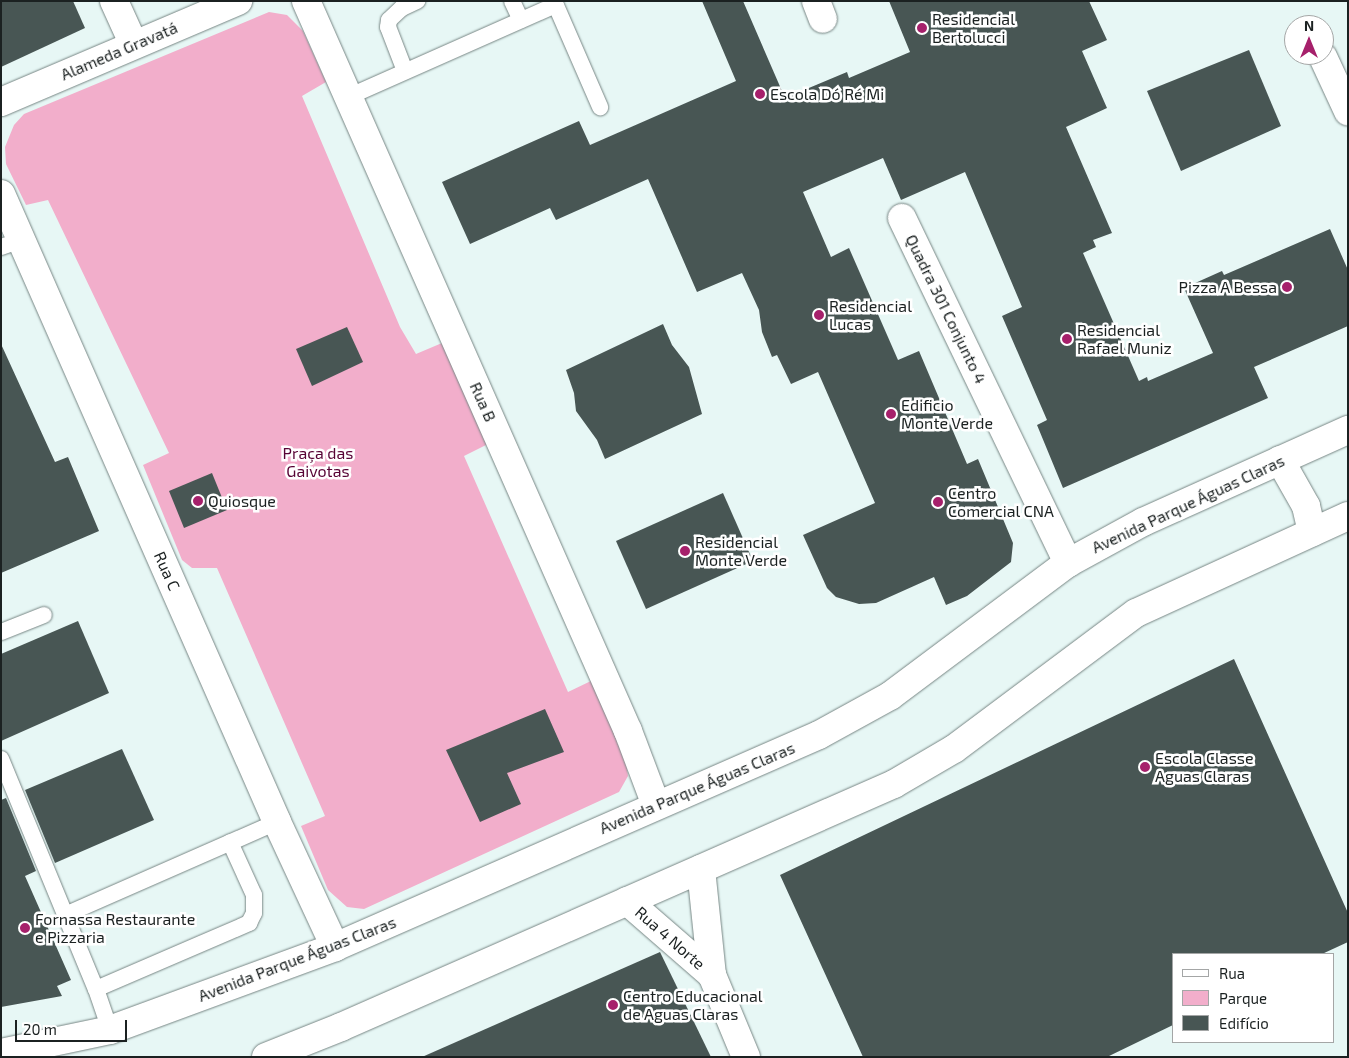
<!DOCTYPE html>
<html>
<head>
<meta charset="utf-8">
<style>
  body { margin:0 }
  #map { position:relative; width:1349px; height:1058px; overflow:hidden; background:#e7f7f5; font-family:"Exo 2",sans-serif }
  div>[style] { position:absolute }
  .green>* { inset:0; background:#f2aecb }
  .building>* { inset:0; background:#485654 }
  .roads { filter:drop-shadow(0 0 1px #778684) drop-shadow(0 0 1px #778684) }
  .service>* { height:16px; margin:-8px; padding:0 8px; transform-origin:8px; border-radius:8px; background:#fff }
  .minor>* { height:28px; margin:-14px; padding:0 14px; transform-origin:14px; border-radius:14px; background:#fff }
  .tertiary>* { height:28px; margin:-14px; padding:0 14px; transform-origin:14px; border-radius:14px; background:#fff }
  .dots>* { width:14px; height:14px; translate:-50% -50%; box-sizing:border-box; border:2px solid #fff; border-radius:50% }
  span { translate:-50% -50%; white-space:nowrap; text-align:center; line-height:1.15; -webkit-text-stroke:5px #fff; paint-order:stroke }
  .poi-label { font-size:16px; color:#1b2121 }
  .left { translate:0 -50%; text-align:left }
  .right { translate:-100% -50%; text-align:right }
  .street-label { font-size:16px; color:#1b2121 }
  .park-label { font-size:16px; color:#570335 }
  .frame { position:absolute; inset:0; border:2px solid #1b2121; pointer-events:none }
  .legend { position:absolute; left:1172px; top:953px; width:162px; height:90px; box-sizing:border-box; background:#fff; border:1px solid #a4a6a6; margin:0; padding:6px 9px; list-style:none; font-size:15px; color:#1b2121 }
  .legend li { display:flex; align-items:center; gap:10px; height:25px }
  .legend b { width:25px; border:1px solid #a4a6a6 }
  .north { position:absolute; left:1284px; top:15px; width:50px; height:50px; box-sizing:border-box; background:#fff; border:1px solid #a4a6a6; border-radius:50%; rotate:0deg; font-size:14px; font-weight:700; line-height:20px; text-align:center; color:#1b2121 }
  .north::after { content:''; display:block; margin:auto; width:18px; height:22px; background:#a6206b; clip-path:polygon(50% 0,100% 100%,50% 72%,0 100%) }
  .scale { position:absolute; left:15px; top:1020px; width:112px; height:22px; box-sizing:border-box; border:2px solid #1b2121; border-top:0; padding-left:6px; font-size:15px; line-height:18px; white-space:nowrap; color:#1b2121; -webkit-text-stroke:4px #fff; paint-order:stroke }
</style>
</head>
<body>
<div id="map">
  <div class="green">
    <div style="clip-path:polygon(269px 12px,287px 15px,303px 31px,326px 82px,302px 96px,400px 327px,416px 354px,442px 343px,488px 444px,464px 456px,568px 692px,593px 680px,625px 753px,628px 776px,619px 792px,364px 909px,347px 907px,328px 890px,301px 826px,325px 816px,217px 568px,192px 568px,182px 560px,143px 465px,169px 453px,48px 200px,26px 205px,6px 164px,5px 147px,14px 125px,24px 114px)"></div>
  </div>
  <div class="building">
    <div style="clip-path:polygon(1px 1px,73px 1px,85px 28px,1px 67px)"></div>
    <div style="clip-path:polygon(702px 1px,743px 1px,785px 98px,847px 72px,849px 78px,910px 52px,889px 1px,1089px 1px,1107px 40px,1082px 51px,1107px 108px,1066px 127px,1112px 233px,1093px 240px,1096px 247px,1083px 253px,1139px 381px,1147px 377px,1148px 381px,1213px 353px,1184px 288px,1222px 271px,1224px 275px,1330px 229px,1348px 270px,1348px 326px,1254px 367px,1268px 398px,1063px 488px,1037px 425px,1047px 420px,1002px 316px,1022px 307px,965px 172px,901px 200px,883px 158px,803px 192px,831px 257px,849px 248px,898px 360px,919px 351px,967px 464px,978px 459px,1013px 543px,1011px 562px,967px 596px,946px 605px,934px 577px,876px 603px,859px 604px,836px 597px,827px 588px,803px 535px,875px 503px,818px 372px,791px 384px,777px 355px,772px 357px,762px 332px,759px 310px,742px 273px,697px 292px,648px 179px,556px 220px,550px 208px,470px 244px,442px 182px,579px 121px,590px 145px,736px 81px)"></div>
    <div style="clip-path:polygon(1249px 50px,1281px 126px,1181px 171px,1147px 91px)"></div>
    <div style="clip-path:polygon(663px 324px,672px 345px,689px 367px,702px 414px,605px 459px,597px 440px,576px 411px,574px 393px,566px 370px)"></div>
    <div style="clip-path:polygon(347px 327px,363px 362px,312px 386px,296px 349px)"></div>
    <div style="clip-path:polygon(1px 344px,55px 462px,68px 457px,99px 531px,1px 573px)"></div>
    <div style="clip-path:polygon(212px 473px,227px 510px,184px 528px,169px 491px)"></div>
    <div style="clip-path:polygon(723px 493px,753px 561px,646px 609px,616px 541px)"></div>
    <div style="clip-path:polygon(78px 621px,109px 693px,1px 741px,1px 654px)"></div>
    <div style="clip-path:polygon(1234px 659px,1348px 913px,1348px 942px,1322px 954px,1173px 954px,1173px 1025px,1107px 1057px,863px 1057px,780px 875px)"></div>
    <div style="clip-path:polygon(545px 709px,564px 752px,507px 773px,521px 804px,480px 822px,446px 750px)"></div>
    <div style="clip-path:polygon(122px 749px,154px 820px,55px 863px,25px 790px)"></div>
    <div style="clip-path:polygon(6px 798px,36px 871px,25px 876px,71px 980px,57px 986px,62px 996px,1px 1007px,1px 800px)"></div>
    <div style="clip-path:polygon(660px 952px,711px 1057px,422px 1057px)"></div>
  </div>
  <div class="roads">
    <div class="service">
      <div style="left:512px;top:1px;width:21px;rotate:65deg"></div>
      <div style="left:554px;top:1px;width:116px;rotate:66.5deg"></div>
      <div style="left:405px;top:71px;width:47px;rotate:-111.1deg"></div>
      <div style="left:388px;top:27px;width:7px;rotate:-82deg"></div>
      <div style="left:389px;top:20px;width:18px;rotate:-43deg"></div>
      <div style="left:402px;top:8px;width:17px;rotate:-25deg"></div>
      <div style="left:348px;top:97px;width:227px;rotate:-23.9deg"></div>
      <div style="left:1px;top:247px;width:21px;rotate:-19deg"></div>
      <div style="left:1px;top:632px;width:46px;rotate:-21.6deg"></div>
      <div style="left:1px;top:759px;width:249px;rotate:67.6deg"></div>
      <div style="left:96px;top:989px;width:43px;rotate:71.1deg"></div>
      <div style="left:65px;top:915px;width:232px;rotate:-23.7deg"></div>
      <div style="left:96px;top:989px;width:167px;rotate:-23.3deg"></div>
      <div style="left:249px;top:923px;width:11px;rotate:-63deg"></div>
      <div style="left:254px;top:913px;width:18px;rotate:-90deg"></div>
      <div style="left:254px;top:895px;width:58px;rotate:-114.4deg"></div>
    </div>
    <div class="minor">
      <div style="left:114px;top:1px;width:48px;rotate:65.6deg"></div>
      <div style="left:306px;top:1px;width:798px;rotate:66.2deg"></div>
      <div style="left:628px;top:731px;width:79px;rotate:69.3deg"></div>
      <div style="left:816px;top:1px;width:19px;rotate:69deg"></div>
      <div style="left:1323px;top:57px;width:60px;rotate:65.2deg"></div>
      <div style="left:1px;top:194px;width:686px;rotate:66.27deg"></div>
      <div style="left:277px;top:822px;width:138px;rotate:65.1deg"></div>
      <div style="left:902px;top:218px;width:383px;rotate:64.3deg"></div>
    </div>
    <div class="tertiary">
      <div style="left:1px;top:102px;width:258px;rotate:-23.1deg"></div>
      <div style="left:1280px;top:460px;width:53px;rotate:60.5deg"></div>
      <div style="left:1306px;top:506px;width:27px;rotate:77deg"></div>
      <div style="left:701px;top:869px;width:107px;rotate:84.1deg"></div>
      <div style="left:712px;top:975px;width:89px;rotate:67.5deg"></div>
      <div style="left:627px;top:901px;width:113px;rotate:41deg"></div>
      <div style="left:1px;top:1053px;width:111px;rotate:-11.9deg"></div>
      <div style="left:110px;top:1030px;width:240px;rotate:-20.2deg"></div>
      <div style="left:335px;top:947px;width:528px;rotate:-23.65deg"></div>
      <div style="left:819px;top:735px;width:81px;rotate:-28.8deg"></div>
      <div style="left:890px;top:696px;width:222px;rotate:-36.8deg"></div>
      <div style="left:1068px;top:563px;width:85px;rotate:-28.7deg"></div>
      <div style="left:1143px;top:522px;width:225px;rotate:-24.2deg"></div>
      <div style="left:266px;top:1057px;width:81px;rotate:-21.8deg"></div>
      <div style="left:341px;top:1027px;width:604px;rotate:-23.72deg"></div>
      <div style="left:894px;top:784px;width:69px;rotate:-30.3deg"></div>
      <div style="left:954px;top:749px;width:227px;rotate:-36.8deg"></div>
      <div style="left:1136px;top:613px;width:233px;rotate:-24.6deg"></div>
    </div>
  </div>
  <div class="dots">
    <div style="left:922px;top:28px;background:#a6206b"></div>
    <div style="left:760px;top:94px;background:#a6206b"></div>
    <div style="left:1287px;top:287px;background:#a6206b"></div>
    <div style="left:819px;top:315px;background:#a6206b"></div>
    <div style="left:1067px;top:339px;background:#a6206b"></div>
    <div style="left:891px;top:414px;background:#a6206b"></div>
    <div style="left:198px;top:501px;background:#a6206b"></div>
    <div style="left:938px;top:502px;background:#a6206b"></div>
    <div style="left:685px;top:551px;background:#a6206b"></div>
    <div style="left:1145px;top:767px;background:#a6206b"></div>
    <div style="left:25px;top:928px;background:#a6206b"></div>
    <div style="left:613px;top:1005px;background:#a6206b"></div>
  </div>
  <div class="poi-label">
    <span class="left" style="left:932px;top:28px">Residencial<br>Bertolucci</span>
    <span class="left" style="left:770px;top:94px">Escola Dó Ré Mi</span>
    <span class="right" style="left:1277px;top:287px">Pizza A Bessa</span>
    <span class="left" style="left:829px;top:315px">Residencial<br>Lucas</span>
    <span class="left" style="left:1077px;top:339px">Residencial<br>Rafael Muniz</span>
    <span class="left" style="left:901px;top:414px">Edificio<br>Monte Verde</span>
    <span class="left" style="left:948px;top:502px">Centro<br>Comercial CNA</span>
    <span class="left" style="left:208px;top:501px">Quiosque</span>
    <span class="left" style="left:695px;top:551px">Residencial<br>Monte Verde</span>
    <span class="left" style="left:1155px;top:767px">Escola Classe<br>Aguas Claras</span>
    <span class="left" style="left:35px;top:928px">Fornassa Restaurante<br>e Pizzaria</span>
    <span class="left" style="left:623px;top:1005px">Centro Educacional<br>de Aguas Claras</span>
  </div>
  <div class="street-label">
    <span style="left:119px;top:51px;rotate:-23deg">Alameda Gravatá</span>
    <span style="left:946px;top:309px;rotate:64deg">Quadra 301 Conjunto 4</span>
    <span style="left:483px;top:402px;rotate:66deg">Rua B</span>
    <span style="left:1188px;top:504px;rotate:-25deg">Avenida Parque Águas Claras</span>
    <span style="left:167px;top:571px;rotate:66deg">Rua C</span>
    <span style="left:697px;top:788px;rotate:-23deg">Avenida Parque Águas Claras</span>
    <span style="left:670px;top:938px;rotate:41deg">Rua 4 Norte</span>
    <span style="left:297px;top:959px;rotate:-21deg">Avenida Parque Águas Claras</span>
  </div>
  <div class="park-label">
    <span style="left:318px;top:462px">Praça das<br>Gaivotas</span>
  </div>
  <div class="frame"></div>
  <ul class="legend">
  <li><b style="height:6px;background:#fff"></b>Rua</li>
  <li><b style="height:14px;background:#f2aecb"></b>Parque</li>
  <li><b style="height:14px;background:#485654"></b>Edifício</li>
  </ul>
  <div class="north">N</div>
  <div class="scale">20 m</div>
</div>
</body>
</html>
